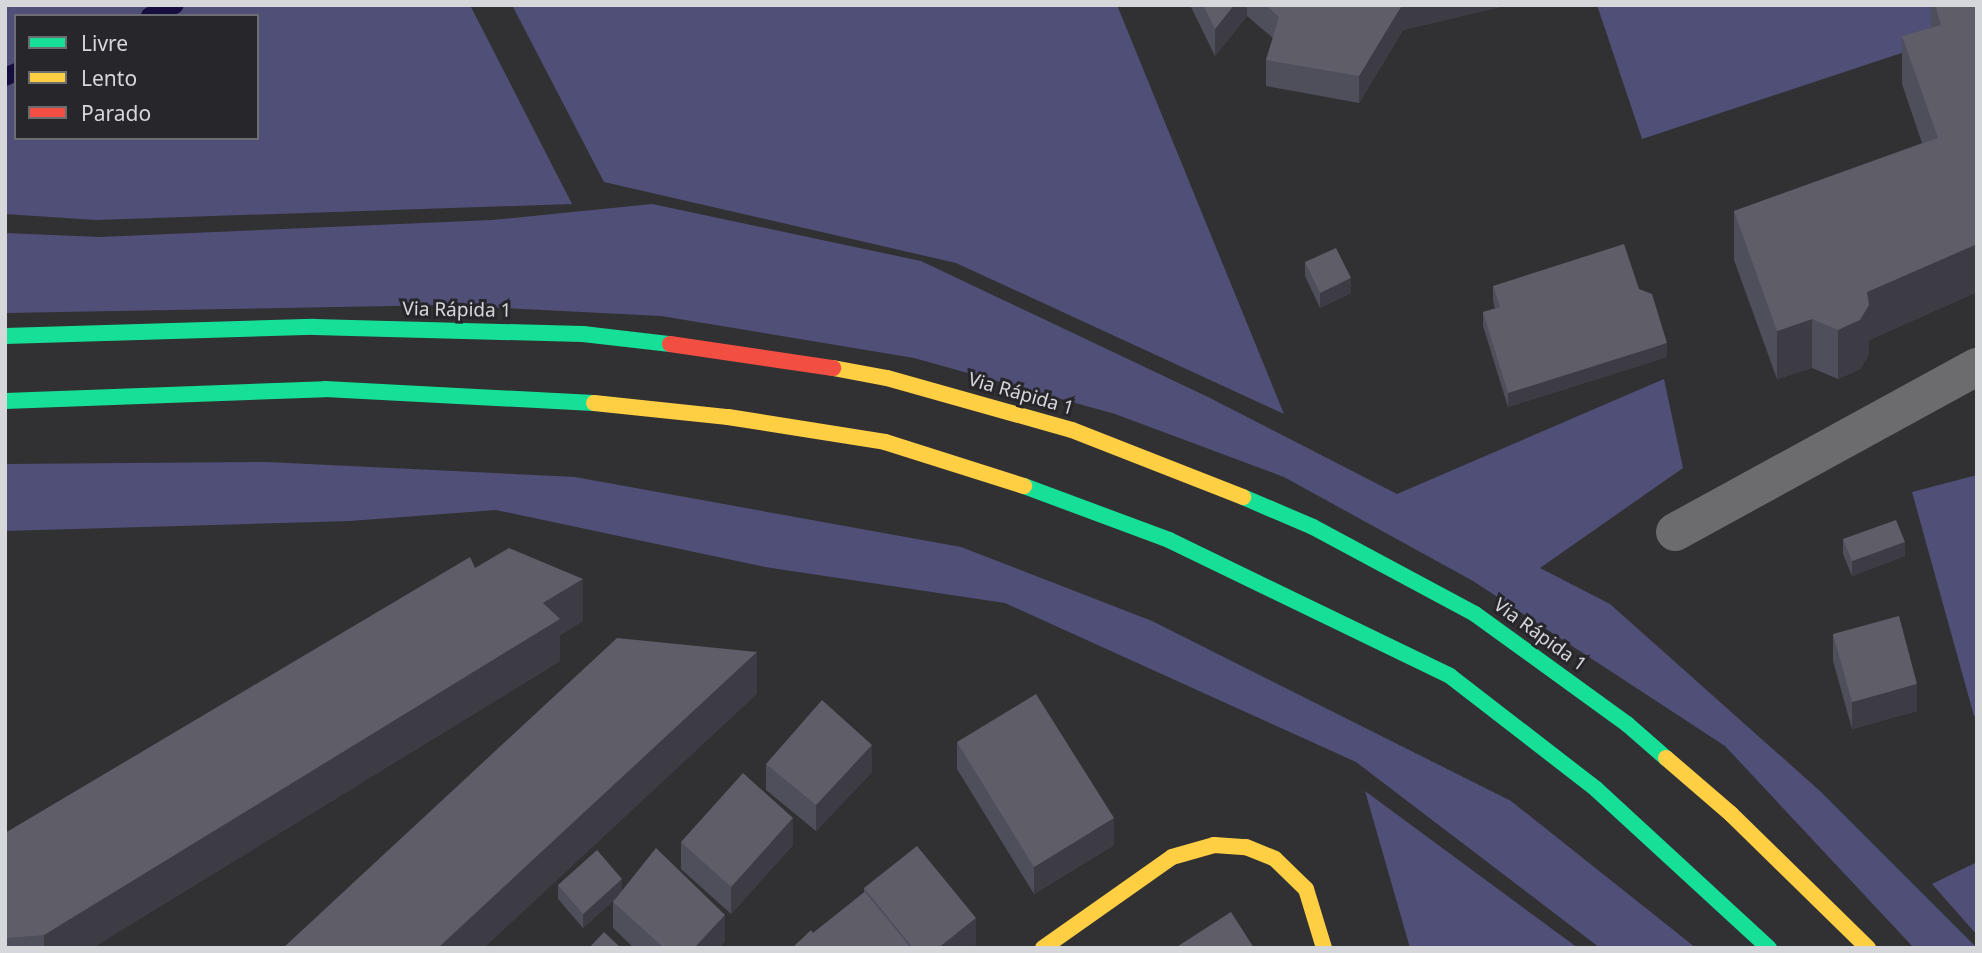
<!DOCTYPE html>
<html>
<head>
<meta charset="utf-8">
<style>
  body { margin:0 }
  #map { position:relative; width:1982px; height:953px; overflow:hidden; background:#313134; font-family:"Noto Sans",sans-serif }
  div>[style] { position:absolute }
  .green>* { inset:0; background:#4f4f77 }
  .stream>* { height:18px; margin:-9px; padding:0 9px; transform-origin:9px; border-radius:9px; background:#180d3f }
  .street>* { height:38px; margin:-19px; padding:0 19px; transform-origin:19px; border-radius:19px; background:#6c6c6e }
  .fast>* { height:16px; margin:-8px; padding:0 8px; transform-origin:8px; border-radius:8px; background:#16e098 }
  .slow>* { height:16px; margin:-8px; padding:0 8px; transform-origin:8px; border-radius:8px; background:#ffcf43 }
  .jam>* { height:16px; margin:-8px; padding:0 8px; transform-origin:8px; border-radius:8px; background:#f24e42 }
  .wall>* { inset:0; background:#4f4e5b }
  .shaded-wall>* { inset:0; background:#3d3c45 }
  .building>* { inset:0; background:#5e5d68 }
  span { translate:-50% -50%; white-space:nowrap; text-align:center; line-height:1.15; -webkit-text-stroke:6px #26262b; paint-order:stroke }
  .street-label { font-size:19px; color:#d6d7da }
  .frame { position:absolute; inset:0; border:7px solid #d6d7da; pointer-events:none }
  .legend { position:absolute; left:14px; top:14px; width:245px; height:126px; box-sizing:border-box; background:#26262b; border:2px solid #6c6d71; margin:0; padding:9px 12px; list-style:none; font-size:21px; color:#d6d7da }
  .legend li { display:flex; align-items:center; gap:14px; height:35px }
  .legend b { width:35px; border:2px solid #6c6d71 }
</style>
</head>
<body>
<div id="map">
  <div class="green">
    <div style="clip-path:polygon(evenodd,5px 5px,470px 5px,572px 204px,96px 220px,5px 214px,5px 5px,16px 16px,257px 16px,257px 138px,16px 138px,16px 16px)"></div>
    <div style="clip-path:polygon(512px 5px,1117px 5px,1284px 414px,956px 263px,604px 182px)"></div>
    <div style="clip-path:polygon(1597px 5px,1977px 5px,1977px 28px,1642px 139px)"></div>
    <div style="clip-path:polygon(652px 204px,921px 261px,1208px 397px,1397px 494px,1664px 379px,1683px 468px,1540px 568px,1610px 604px,1820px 791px,1977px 948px,1914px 948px,1725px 746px,1473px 581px,1284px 477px,1115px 414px,914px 358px,661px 316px,446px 305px,5px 313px,5px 233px,100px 237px,492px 220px)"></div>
    <div style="clip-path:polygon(267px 462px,575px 477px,961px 547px,1152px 621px,1511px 801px,1696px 948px,1600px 948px,1356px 762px,1005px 603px,765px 567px,496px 510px,350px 521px,5px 531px,5px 464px)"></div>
    <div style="clip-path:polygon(1977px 475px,1977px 715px,1974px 716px,1912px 492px)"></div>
    <div style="clip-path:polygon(1365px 791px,1578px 948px,1410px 948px)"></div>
    <div style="clip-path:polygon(1977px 862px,1977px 935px,1932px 884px)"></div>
  </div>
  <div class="stream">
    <div style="left:150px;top:16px;width:27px;rotate:-24deg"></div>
    <div style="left:5px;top:77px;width:12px;rotate:-24deg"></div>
  </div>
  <div class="street">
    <div style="left:1675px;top:532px;width:344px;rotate:-28.7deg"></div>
  </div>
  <div class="fast">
    <div style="left:5px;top:336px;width:309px;rotate:-1.7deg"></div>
    <div style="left:314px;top:327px;width:269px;rotate:1.5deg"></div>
    <div style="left:583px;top:334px;width:88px;rotate:6.6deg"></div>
    <div style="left:5px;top:401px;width:320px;rotate:-2.1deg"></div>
    <div style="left:325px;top:389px;width:269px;rotate:3deg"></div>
    <div style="left:1024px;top:486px;width:155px;rotate:20.4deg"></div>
    <div style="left:1169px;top:540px;width:312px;rotate:25.8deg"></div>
    <div style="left:1450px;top:676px;width:185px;rotate:37.7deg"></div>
    <div style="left:1596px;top:789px;width:235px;rotate:42.6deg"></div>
    <div style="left:1243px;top:497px;width:76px;rotate:23.2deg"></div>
    <div style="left:1313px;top:527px;width:184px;rotate:28.2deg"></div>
    <div style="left:1475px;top:614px;width:188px;rotate:35.9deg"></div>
    <div style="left:1627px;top:724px;width:52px;rotate:41.1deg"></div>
  </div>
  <div class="slow">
    <div style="left:833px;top:368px;width:55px;rotate:10.5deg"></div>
    <div style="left:887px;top:378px;width:192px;rotate:15.7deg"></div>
    <div style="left:1072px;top:430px;width:184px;rotate:21.4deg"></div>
    <div style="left:594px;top:403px;width:135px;rotate:6deg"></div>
    <div style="left:728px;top:417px;width:159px;rotate:9deg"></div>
    <div style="left:885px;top:442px;width:146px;rotate:17.6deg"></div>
    <div style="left:1666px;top:758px;width:86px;rotate:40.7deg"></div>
    <div style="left:1731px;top:814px;width:192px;rotate:44.4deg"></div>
    <div style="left:1043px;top:948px;width:158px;rotate:-35.2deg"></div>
    <div style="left:1172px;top:857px;width:44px;rotate:-15.9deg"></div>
    <div style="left:1214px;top:845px;width:32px;rotate:4deg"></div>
    <div style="left:1246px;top:847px;width:31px;rotate:22deg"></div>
    <div style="left:1275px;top:859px;width:43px;rotate:44.1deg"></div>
    <div style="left:1306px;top:889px;width:62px;rotate:73deg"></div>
  </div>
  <div class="jam">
    <div style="left:670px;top:344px;width:165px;rotate:8.4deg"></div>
  </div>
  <div class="wall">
    <div style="clip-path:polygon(1190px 5px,1508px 5px,1403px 30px,1359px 103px,1266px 86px,1266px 60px,1273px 38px,1247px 16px,1215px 56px)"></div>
    <div style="clip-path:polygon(1931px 5px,1977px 5px,1977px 292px,1869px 340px,1869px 354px,1860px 369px,1838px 379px,1812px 368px,1777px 379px,1734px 260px,1734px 211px,1922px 143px,1902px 84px,1902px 36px,1931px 28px)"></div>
    <div style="clip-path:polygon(1305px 262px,1351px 293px,1320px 308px,1305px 276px)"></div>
    <div style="clip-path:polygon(1493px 286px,1639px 289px,1667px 357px,1508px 407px,1483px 326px,1483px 312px,1495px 309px,1493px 300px)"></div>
    <div style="clip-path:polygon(1843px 539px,1905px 556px,1852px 576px,1843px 554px)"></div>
    <div style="clip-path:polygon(583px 621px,560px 635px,560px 661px,92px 948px,5px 948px,5px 833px)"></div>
    <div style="clip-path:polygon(1833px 634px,1917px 711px,1852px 729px,1833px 661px)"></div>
    <div style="clip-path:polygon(957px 742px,1114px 845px,1034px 894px,957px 769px)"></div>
    <div style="clip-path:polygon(766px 764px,872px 772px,816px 831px,766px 790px)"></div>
    <div style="clip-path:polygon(681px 842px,793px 845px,731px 914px,681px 869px)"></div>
    <div style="clip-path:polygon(558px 885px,622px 890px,725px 941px,719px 948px,634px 948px,613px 928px,613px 901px,583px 928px,558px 899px)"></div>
    <div style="clip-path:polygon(864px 888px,976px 945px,972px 948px,792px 948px,813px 933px,864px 892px)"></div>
  </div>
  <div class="shaded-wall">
    <div style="clip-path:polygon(1234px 5px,1247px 5px,1247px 16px,1215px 56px,1215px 29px)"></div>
    <div style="clip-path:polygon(1402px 5px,1508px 5px,1403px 30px,1359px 103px,1359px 76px)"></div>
    <div style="clip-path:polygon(1977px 244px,1977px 292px,1869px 340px,1869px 354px,1860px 369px,1838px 379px,1838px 330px,1867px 292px)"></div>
    <div style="clip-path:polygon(1351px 278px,1351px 293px,1320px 308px,1320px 293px)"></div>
    <div style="clip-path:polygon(1812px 319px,1812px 368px,1777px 379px,1777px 331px)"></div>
    <div style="clip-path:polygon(1667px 343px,1667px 357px,1508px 407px,1508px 393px)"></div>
    <div style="clip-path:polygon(1905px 542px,1905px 556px,1852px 576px,1852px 561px)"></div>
    <div style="clip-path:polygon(583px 579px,583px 621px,560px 635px,560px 661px,92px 948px,44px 948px,44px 935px,543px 603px)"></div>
    <div style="clip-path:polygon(757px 652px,757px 694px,484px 948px,438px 948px)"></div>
    <div style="clip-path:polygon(1917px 684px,1917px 711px,1852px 729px,1852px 702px)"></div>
    <div style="clip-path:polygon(872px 745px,872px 772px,816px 831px,816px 805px)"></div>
    <div style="clip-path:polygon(793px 818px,793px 845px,731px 914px,731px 887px)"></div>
    <div style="clip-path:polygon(1114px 818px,1114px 845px,1034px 894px,1034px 867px)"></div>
    <div style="clip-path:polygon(622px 879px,622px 893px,583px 928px,583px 914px)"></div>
    <div style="clip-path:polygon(725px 915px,725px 941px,719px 948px,694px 948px)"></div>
    <div style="clip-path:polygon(976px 918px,976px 945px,972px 948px,938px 948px)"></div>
  </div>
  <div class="building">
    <div style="clip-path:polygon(1203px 5px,1234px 5px,1215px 29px)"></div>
    <div style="clip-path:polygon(1266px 5px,1402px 5px,1359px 76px,1266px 60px,1279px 17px)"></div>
    <div style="clip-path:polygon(1935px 5px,1977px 5px,1977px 244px,1867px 292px,1869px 305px,1860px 320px,1838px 330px,1812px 319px,1777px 331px,1734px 211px,1938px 138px,1902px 36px,1941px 25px)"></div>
    <div style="clip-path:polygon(1624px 244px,1639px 289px,1652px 294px,1667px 343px,1508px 393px,1483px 312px,1500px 307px,1493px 286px)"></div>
    <div style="clip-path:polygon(1336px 248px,1351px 278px,1320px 293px,1305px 262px)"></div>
    <div style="clip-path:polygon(1896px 520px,1905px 542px,1852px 561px,1843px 539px)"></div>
    <div style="clip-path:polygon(509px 548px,583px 579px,543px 603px,560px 619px,44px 935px,5px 938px,5px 833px,470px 557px,475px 568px)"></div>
    <div style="clip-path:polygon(1899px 616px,1917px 684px,1852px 702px,1833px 634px)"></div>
    <div style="clip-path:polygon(617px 638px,757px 652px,438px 948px,283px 948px)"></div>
    <div style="clip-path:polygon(1036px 694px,1114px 818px,1034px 867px,957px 742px)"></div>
    <div style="clip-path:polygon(822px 700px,872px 745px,816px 805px,766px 764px)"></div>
    <div style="clip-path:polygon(743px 773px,793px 818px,731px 887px,681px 842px)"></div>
    <div style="clip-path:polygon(917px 846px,976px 918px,938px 948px,913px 948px,864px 888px)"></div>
    <div style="clip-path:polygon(656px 848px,725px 915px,694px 948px,664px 948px,613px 902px)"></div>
    <div style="clip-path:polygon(597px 850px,622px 879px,583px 914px,558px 885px)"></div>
    <div style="clip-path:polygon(865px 892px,911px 948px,792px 948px,811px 930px,813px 933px)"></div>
    <div style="clip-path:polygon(1231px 912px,1254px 948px,1175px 948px)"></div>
    <div style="clip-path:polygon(604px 932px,621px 948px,589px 948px)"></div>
  </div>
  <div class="street-label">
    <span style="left:457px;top:310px;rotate:1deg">Via Rápida 1</span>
    <span style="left:1021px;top:394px;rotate:16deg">Via Rápida 1</span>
    <span style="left:1540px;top:635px;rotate:36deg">Via Rápida 1</span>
  </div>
  <div class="frame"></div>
  <ul class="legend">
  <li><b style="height:9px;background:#16e098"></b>Livre</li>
  <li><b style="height:9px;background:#ffcf43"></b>Lento</li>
  <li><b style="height:9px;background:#f24e42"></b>Parado</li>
  </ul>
</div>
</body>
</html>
